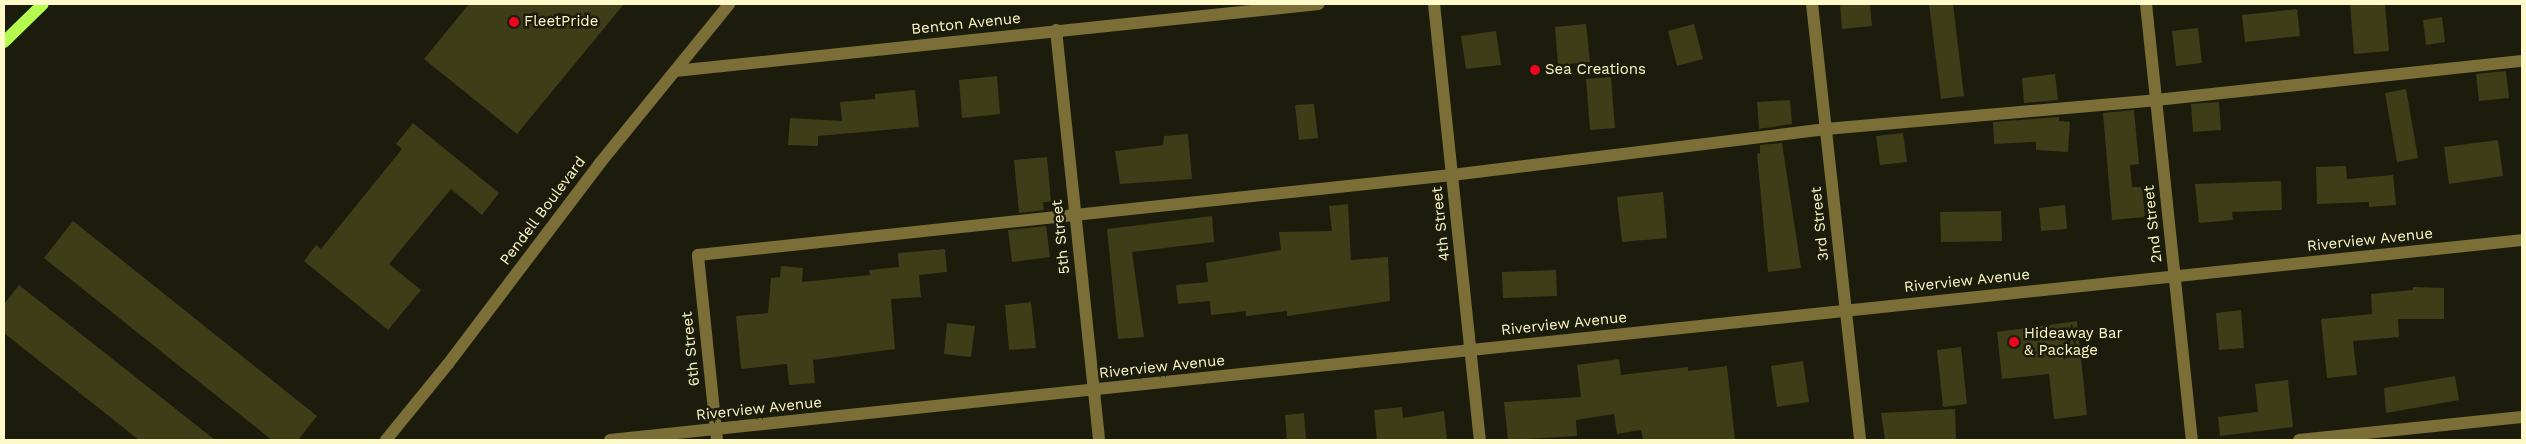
<!DOCTYPE html>
<html>
<head>
<meta charset="utf-8">
<style>
  body { margin:0 }
  #map { position:relative; width:2526px; height:444px; overflow:hidden; background:#1c1c0c; font-family:"Work Sans",sans-serif }
  div>[style] { position:absolute }
  .building>* { inset:0; background:#3d3d18 }
  .minor>* { height:12px; margin:-6px; padding:0 6px; transform-origin:6px; border-radius:6px; background:#7b6f37 }
  .major>* { height:12px; margin:-6px; padding:0 6px; transform-origin:6px; border-radius:6px; background:#b5fc51 }
  .dots>* { width:14px; height:14px; translate:-50% -50%; box-sizing:border-box; border:2px solid #1c1c0c; border-radius:50% }
  span { translate:-50% -50%; white-space:nowrap; text-align:center; line-height:1.15; -webkit-text-stroke:5px #1c1c0c; paint-order:stroke }
  .poi-label { font-size:15px; color:#fef9c8 }
  .left { translate:0 -50%; text-align:left }
  .street-label { font-size:15px; color:#fef9c8 }
  .frame { position:absolute; inset:0; border:5px solid #fef9c8; pointer-events:none }
</style>
</head>
<body>
<div id="map">
  <div class="building">
    <div style="clip-path:polygon(469px 4px,624px 4px,517px 134px,424px 59px)"></div>
    <div style="clip-path:polygon(1840px 4px,1870px 4px,1872px 26px,1842px 29px)"></div>
    <div style="clip-path:polygon(1929px 4px,1953px 4px,1964px 96px,1941px 99px)"></div>
    <div style="clip-path:polygon(2350px 4px,2385px 4px,2389px 51px,2354px 54px)"></div>
    <div style="clip-path:polygon(2297px 9px,2300px 36px,2245px 42px,2242px 15px)"></div>
    <div style="clip-path:polygon(2442px 17px,2445px 42px,2426px 45px,2423px 20px)"></div>
    <div style="clip-path:polygon(1586px 24px,1590px 62px,1558px 65px,1555px 27px)"></div>
    <div style="clip-path:polygon(1694px 24px,1703px 59px,1677px 66px,1668px 31px)"></div>
    <div style="clip-path:polygon(2198px 28px,2202px 63px,2176px 66px,2172px 31px)"></div>
    <div style="clip-path:polygon(1496px 31px,1501px 65px,1466px 69px,1461px 36px)"></div>
    <div style="clip-path:polygon(2506px 71px,2509px 98px,2479px 101px,2476px 74px)"></div>
    <div style="clip-path:polygon(2055px 74px,2058px 100px,2024px 103px,2022px 78px)"></div>
    <div style="clip-path:polygon(997px 76px,1000px 114px,962px 118px,959px 80px)"></div>
    <div style="clip-path:polygon(1611px 77px,1615px 128px,1590px 130px,1586px 79px)"></div>
    <div style="clip-path:polygon(2406px 89px,2418px 158px,2397px 162px,2385px 93px)"></div>
    <div style="clip-path:polygon(915px 90px,919px 127px,818px 136px,818px 146px,788px 145px,790px 118px,842px 121px,840px 102px,875px 99px,875px 94px)"></div>
    <div style="clip-path:polygon(1790px 100px,1792px 124px,1759px 129px,1757px 102px)"></div>
    <div style="clip-path:polygon(2219px 102px,2221px 130px,2193px 132px,2191px 104px)"></div>
    <div style="clip-path:polygon(1314px 104px,1318px 138px,1299px 140px,1295px 105px)"></div>
    <div style="clip-path:polygon(2134px 110px,2139px 164px,2130px 165px,2132px 187px,2142px 187px,2145px 217px,2112px 220px,2103px 113px)"></div>
    <div style="clip-path:polygon(2059px 117px,2059px 121px,2070px 122px,2068px 152px,2036px 150px,2036px 142px,1994px 144px,1993px 122px)"></div>
    <div style="clip-path:polygon(413px 123px,499px 193px,482px 215px,451px 189px,389px 264px,421px 290px,388px 330px,304px 261px,316px 245px,321px 249px,402px 149px,396px 144px)"></div>
    <div style="clip-path:polygon(1903px 133px,1907px 162px,1880px 165px,1876px 136px)"></div>
    <div style="clip-path:polygon(1188px 134px,1192px 179px,1120px 184px,1115px 151px,1163px 145px,1164px 136px)"></div>
    <div style="clip-path:polygon(2498px 140px,2503px 176px,2449px 184px,2444px 147px)"></div>
    <div style="clip-path:polygon(1782px 143px,1801px 268px,1768px 272px,1757px 154px,1760px 153px,1760px 145px)"></div>
    <div style="clip-path:polygon(1047px 157px,1051px 202px,1043px 202px,1044px 210px,1019px 213px,1014px 160px)"></div>
    <div style="clip-path:polygon(2346px 166px,2347px 179px,2393px 175px,2396px 205px,2369px 207px,2369px 202px,2317px 204px,2316px 167px)"></div>
    <div style="clip-path:polygon(2281px 181px,2282px 210px,2232px 212px,2233px 220px,2199px 223px,2195px 184px)"></div>
    <div style="clip-path:polygon(1663px 192px,1667px 238px,1622px 242px,1617px 197px)"></div>
    <div style="clip-path:polygon(1348px 204px,1351px 260px,1388px 257px,1390px 301px,1287px 316px,1287px 311px,1246px 316px,1246px 311px,1211px 315px,1210px 301px,1178px 304px,1176px 285px,1208px 282px,1206px 263px,1281px 250px,1279px 232px,1332px 231px,1329px 206px)"></div>
    <div style="clip-path:polygon(2065px 205px,2067px 229px,2041px 231px,2039px 208px)"></div>
    <div style="clip-path:polygon(2001px 211px,2002px 241px,1941px 242px,1940px 212px)"></div>
    <div style="clip-path:polygon(1212px 216px,1214px 242px,1132px 252px,1144px 337px,1118px 339px,1107px 229px)"></div>
    <div style="clip-path:polygon(73px 221px,317px 416px,298px 440px,272px 440px,44px 258px)"></div>
    <div style="clip-path:polygon(1046px 226px,1050px 257px,1012px 262px,1008px 230px)"></div>
    <div style="clip-path:polygon(945px 249px,947px 272px,919px 275px,921px 297px,891px 299px,895px 349px,813px 360px,815px 383px,789px 385px,787px 364px,741px 369px,736px 316px,768px 313px,771px 278px,780px 277px,781px 266px,803px 268px,802px 282px,870px 275px,869px 270px,899px 267px,898px 253px)"></div>
    <div style="clip-path:polygon(1556px 270px,1557px 296px,1503px 298px,1502px 272px)"></div>
    <div style="clip-path:polygon(19px 285px,215px 440px,139px 440px,4px 333px,4px 304px)"></div>
    <div style="clip-path:polygon(2413px 287px,2444px 288px,2444px 319px,2398px 319px,2399px 337px,2353px 341px,2357px 375px,2327px 378px,2321px 319px,2372px 314px,2371px 294px,2413px 290px)"></div>
    <div style="clip-path:polygon(1031px 302px,1036px 348px,1009px 350px,1005px 305px)"></div>
    <div style="clip-path:polygon(2241px 310px,2244px 348px,2219px 350px,2216px 313px)"></div>
    <div style="clip-path:polygon(2077px 321px,2087px 415px,2054px 419px,2049px 374px,2002px 379px,1997px 332px)"></div>
    <div style="clip-path:polygon(947px 323px,975px 326px,971px 357px,944px 354px)"></div>
    <div style="clip-path:polygon(1961px 347px,1967px 404px,1943px 407px,1937px 350px)"></div>
    <div style="clip-path:polygon(1619px 359px,1621px 375px,1688px 367px,1688px 371px,1727px 366px,1735px 440px,1643px 440px,1641px 430px,1617px 434px,1614px 414px,1576px 420px,1577px 436px,1508px 440px,1504px 402px,1581px 397px,1577px 365px)"></div>
    <div style="clip-path:polygon(1803px 361px,1809px 402px,1777px 407px,1771px 366px)"></div>
    <div style="clip-path:polygon(2455px 376px,2459px 400px,2386px 413px,2384px 388px)"></div>
    <div style="clip-path:polygon(2288px 380px,2293px 427px,2220px 436px,2218px 417px,2258px 412px,2255px 384px)"></div>
    <div style="clip-path:polygon(1402px 407px,1403px 418px,1444px 411px,1447px 440px,1377px 440px,1374px 410px)"></div>
    <div style="clip-path:polygon(1955px 409px,1956px 440px,1885px 440px,1881px 413px)"></div>
    <div style="clip-path:polygon(1304px 413px,1306px 440px,1287px 440px,1285px 415px)"></div>
  </div>
  <div class="minor">
    <div style="left:1434px;top:4px;width:438px;rotate:84deg"></div>
    <div style="left:1812px;top:4px;width:439px;rotate:83.7deg"></div>
    <div style="left:2146px;top:4px;width:438px;rotate:84deg"></div>
    <div style="left:1056px;top:30px;width:412px;rotate:84deg"></div>
    <div style="left:675px;top:71px;width:647px;rotate:-5.94deg"></div>
    <div style="left:386px;top:440px;width:98px;rotate:-50.8deg"></div>
    <div style="left:448px;top:364px;width:252px;rotate:-52.9deg"></div>
    <div style="left:600px;top:163px;width:205px;rotate:-50.9deg"></div>
    <div style="left:610px;top:440px;width:1922px;rotate:-5.97deg"></div>
    <div style="left:717px;top:440px;width:186px;rotate:-95.9deg"></div>
    <div style="left:698px;top:255px;width:758px;rotate:-6.06deg"></div>
    <div style="left:1452px;top:175px;width:377px;rotate:-7deg"></div>
    <div style="left:1826px;top:129px;width:331px;rotate:-5deg"></div>
    <div style="left:2156px;top:100px;width:368px;rotate:-6.1deg"></div>
    <div style="left:2299px;top:440px;width:224px;rotate:-5.9deg"></div>
  </div>
  <div class="major">
    <div style="left:4px;top:42px;width:54px;rotate:-44.3deg"></div>
  </div>
  <div class="dots">
    <div style="left:514px;top:22px;background:#ee041e"></div>
    <div style="left:1535px;top:70px;background:#ee041e"></div>
    <div style="left:2014px;top:342px;background:#ee041e"></div>
  </div>
  <div class="poi-label">
    <span class="left" style="left:524px;top:22px">FleetPride</span>
    <span class="left" style="left:1545px;top:70px">Sea Creations</span>
    <span class="left" style="left:2024px;top:342px">Hideaway Bar<br>&amp; Package</span>
  </div>
  <div class="street-label">
    <span style="left:966px;top:24px;rotate:-6deg">Benton Avenue</span>
    <span style="left:543px;top:211px;rotate:-53deg">Pendell Boulevard</span>
    <span style="left:1441px;top:224px;rotate:-96deg">4th Street</span>
    <span style="left:1820px;top:224px;rotate:-96deg">3rd Street</span>
    <span style="left:2153px;top:224px;rotate:-96deg">2nd Street</span>
    <span style="left:1061px;top:237px;rotate:-96deg">5th Street</span>
    <span style="left:2370px;top:240px;rotate:-6deg">Riverview Avenue</span>
    <span style="left:1967px;top:281px;rotate:-6deg">Riverview Avenue</span>
    <span style="left:1564px;top:324px;rotate:-6deg">Riverview Avenue</span>
    <span style="left:691px;top:349px;rotate:-96deg">6th Street</span>
    <span style="left:1162px;top:367px;rotate:-6deg">Riverview Avenue</span>
    <span style="left:759px;top:409px;rotate:-6deg">Riverview Avenue</span>
  </div>
  <div class="frame"></div>
</div>
</body>
</html>
